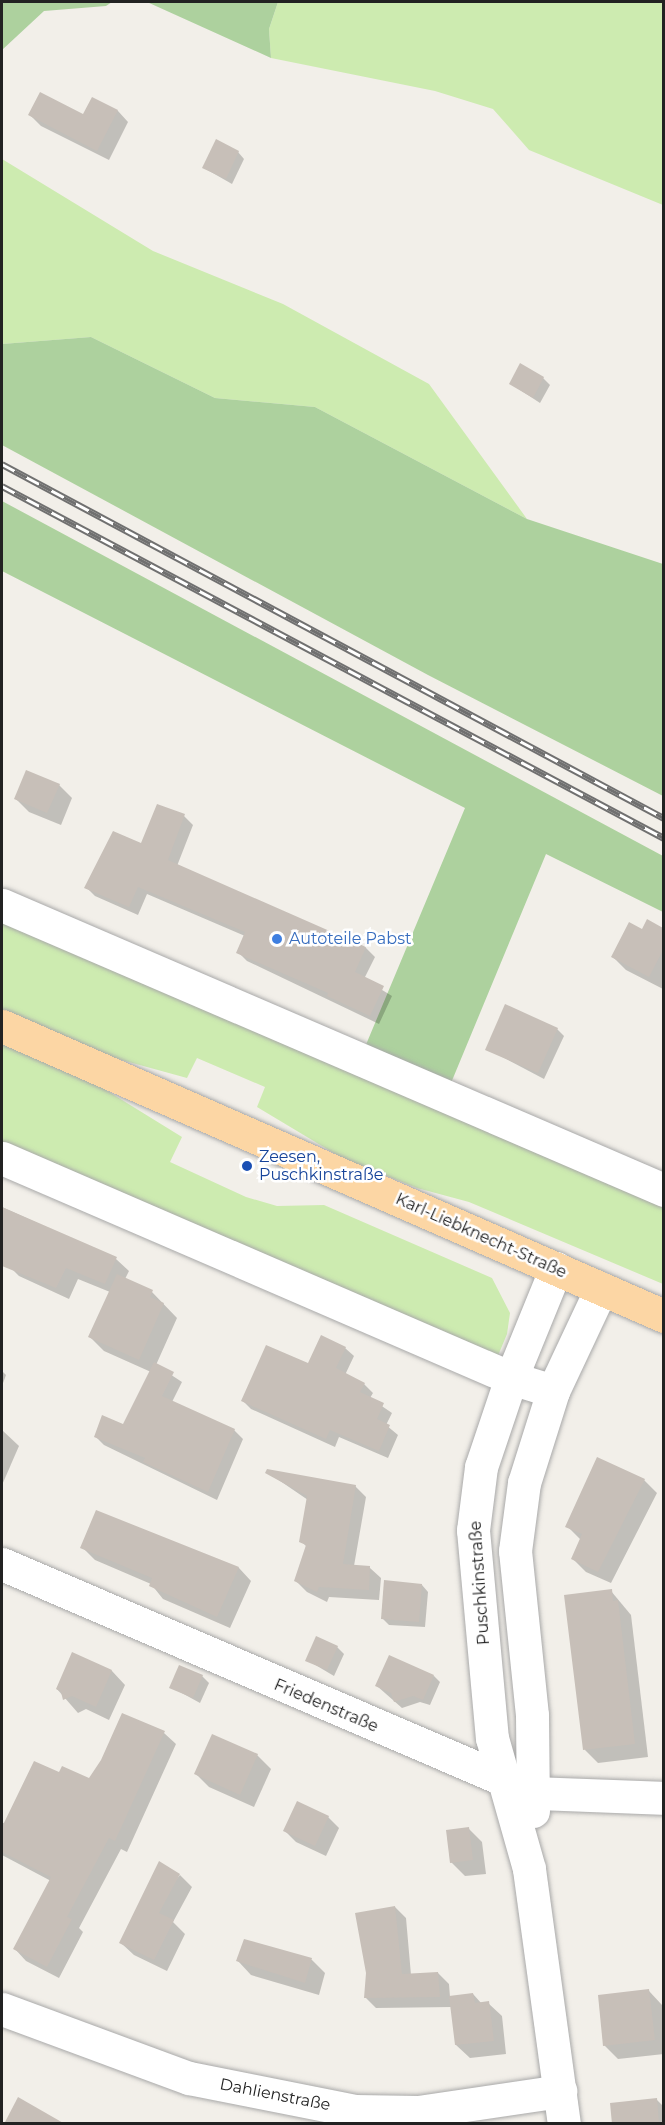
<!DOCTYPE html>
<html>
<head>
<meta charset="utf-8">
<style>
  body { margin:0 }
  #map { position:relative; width:665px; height:2125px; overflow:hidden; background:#f2efe9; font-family:Montserrat,sans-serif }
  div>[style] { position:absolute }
  .grass>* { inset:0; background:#cdebb0 }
  .forest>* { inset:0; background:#add19e }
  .shadow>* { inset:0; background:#0003 }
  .building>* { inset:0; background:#c7bfb8 }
  .roads { filter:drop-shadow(0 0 2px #a9a9a9) drop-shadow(0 0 2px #a9a9a9) }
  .minor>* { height:33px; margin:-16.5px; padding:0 16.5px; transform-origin:16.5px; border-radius:16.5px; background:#fff }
  .major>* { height:33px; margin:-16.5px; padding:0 16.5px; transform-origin:16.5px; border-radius:16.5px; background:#fcd6a4 }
  .rail>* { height:7px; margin-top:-3.5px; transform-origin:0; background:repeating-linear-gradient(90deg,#fff 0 14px,#707070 0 28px); box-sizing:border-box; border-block:2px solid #707070 }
  .dots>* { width:16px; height:16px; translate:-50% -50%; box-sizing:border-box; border:3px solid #fff; border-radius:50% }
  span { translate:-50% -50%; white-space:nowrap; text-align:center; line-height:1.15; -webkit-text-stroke:5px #fff; paint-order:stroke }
  .shop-label { font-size:16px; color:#366cbe }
  .left { translate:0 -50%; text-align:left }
  .transit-label { font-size:16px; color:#164399 }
  .street-label { font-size:16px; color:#222 }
  .frame { position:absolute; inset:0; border:3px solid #222; pointer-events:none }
</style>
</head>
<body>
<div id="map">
  <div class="grass">
    <div style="clip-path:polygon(278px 2px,663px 2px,663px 205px,529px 150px,493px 109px,435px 91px,271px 58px,269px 29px)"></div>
    <div style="clip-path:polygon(2px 159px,153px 251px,283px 304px,429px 384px,527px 519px,315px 407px,215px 398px,91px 337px,2px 344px)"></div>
    <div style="clip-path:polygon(2px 915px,663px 1203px,663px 1284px,469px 1202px,417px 1188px,342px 1158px,257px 1107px,265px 1087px,197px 1058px,187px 1078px,107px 1056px,2px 1010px)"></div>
    <div style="clip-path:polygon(2px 1044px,101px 1087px,182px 1137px,170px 1162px,246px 1197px,277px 1206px,324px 1205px,492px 1278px,510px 1313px,507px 1334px,497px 1358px,2px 1143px)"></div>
  </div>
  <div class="forest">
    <div style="clip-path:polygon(2px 2px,112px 2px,106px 6px,44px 11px,2px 50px)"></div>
    <div style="clip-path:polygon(147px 2px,278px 2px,269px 29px,271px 58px)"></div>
    <div style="clip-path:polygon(91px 337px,215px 398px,315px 407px,527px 519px,663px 564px,663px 796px,428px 675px,2px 445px,2px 344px)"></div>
    <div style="clip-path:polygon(2px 501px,663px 856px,663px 912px,546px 854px,451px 1083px,365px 1047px,465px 808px,2px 571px)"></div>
  </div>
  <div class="shadow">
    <div style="clip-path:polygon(92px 99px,118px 111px,128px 122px,109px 160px,41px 126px,30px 115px,83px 116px)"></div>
    <div style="clip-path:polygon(238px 152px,244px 159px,232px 184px,204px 168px)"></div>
    <div style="clip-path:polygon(543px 378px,550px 385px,540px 403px,511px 384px)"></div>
    <div style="clip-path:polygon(59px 785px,72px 798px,61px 825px,29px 812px,16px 799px)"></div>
    <div style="clip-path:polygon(184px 816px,193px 825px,177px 866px,366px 948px,375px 957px,364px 979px,392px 996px,379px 1024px,247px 961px,238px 952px,245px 936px,147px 894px,138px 915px,95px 896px,86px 887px)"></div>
    <div style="clip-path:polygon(648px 921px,664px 929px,663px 989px,626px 970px,613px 957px,642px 931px)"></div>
    <div style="clip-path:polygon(557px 1029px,564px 1036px,544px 1079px,487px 1049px)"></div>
    <div style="clip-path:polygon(2px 1207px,116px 1259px,129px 1271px,125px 1279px,152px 1292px,177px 1318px,156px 1365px,182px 1382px,172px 1402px,234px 1430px,243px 1439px,217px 1500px,104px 1445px,95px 1436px,124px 1426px,151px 1372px,104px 1351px,90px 1337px,110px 1292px,78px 1279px,69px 1299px,19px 1276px,7px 1264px,11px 1255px,2px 1251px)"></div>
    <div style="clip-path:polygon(345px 1348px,354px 1356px,345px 1375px,364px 1384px,373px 1393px,370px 1398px,392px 1413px,386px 1425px,398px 1435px,388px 1458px,339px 1437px,335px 1447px,251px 1409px,243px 1401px)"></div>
    <div style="clip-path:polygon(2px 1371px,6px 1375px,2px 1386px)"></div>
    <div style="clip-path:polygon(2px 1430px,19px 1446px,2px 1485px)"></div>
    <div style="clip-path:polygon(267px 1472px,355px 1486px,366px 1497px,354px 1566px,370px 1568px,381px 1578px,379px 1600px,329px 1597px,327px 1602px,307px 1592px,296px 1581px,307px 1547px,301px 1541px,308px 1500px)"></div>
    <div style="clip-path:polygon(644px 1480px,657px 1493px,611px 1583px,586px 1572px,573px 1559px,581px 1540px,567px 1526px)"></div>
    <div style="clip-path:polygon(97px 1512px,239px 1568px,251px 1581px,230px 1628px,163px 1599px,151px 1584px,95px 1560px,82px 1547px)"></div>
    <div style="clip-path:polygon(422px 1585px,428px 1592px,425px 1627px,389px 1625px,382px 1618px)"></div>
    <div style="clip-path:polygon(611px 1591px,631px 1615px,648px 1757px,598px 1763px,585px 1750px)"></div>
    <div style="clip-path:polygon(337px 1647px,344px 1654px,334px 1676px,307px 1660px)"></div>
    <div style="clip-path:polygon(73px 1654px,112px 1671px,125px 1685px,109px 1720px,86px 1709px,78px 1713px,57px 1689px)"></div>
    <div style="clip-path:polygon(202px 1676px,209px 1683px,200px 1703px,171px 1687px)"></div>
    <div style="clip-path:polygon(434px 1676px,440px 1682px,430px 1705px,420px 1702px,402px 1708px,377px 1686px)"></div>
    <div style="clip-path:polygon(123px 1715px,164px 1733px,176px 1744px,127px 1852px,121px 1849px,79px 1928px,83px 1932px,59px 1978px,26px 1961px,15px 1949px,51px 1881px,2px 1855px,2px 1822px,5px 1824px,60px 1774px,89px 1780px,102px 1761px)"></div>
    <div style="clip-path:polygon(257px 1755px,271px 1769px,254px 1807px,209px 1787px,196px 1774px)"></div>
    <div style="clip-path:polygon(328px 1817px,339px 1828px,326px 1856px,296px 1842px,285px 1831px)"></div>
    <div style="clip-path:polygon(469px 1829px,482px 1842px,486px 1874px,465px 1876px,451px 1862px)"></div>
    <div style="clip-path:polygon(180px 1875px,192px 1887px,173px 1922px,185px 1934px,167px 1971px,134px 1955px,121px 1943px)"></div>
    <div style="clip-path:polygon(395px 1907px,406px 1918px,411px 1975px,438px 1973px,449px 1984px,450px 1997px,473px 1994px,482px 2004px,488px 2003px,502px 2016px,506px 2054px,470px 2058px,456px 2045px,452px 2007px,376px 2008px,365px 1997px)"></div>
    <div style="clip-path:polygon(245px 1941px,312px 1960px,325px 1973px,319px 1995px,251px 1975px,238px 1961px)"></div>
    <div style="clip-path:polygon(649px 1991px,662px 2005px,664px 2054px,618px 2059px,604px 2045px)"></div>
    <div style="clip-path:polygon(656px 2099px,664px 2107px,664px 2124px,614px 2124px)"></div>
  </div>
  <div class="building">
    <div style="clip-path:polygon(40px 92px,83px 114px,92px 97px,118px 110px,97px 151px,28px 115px)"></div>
    <div style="clip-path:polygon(216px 139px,239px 151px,226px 179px,202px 168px)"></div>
    <div style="clip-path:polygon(520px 363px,544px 377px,533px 398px,509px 384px)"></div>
    <div style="clip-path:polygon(26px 770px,60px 784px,47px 813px,14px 799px)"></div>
    <div style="clip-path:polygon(157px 804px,185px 814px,168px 860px,366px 947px,355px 972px,384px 986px,370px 1016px,327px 996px,328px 993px,236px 953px,245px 932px,138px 887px,129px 907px,84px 888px,113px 831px,141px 843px)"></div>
    <div style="clip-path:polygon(647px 919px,663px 928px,663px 950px,649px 977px,611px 957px,629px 922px,642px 929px)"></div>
    <div style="clip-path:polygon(505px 1004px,558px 1028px,538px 1073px,485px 1050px)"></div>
    <div style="clip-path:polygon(2px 1207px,117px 1257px,105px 1284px,66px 1268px,56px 1288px,2px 1266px)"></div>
    <div style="clip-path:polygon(117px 1274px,153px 1290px,150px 1297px,164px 1303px,139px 1360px,88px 1337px)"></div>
    <div style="clip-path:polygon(321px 1335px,346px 1347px,336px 1368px,365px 1383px,360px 1392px,384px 1403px,377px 1419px,390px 1425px,379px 1451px,330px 1430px,326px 1439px,241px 1401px,266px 1345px,308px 1363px)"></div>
    <div style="clip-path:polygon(154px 1362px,174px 1372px,162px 1396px,235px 1429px,208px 1492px,143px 1462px,145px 1458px,94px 1437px,102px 1415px,123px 1424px)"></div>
    <div style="clip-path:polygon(597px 1457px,645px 1479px,598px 1572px,571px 1559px,582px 1534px,565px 1527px)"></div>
    <div style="clip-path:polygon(267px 1469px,356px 1485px,343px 1564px,370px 1566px,369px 1590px,319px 1587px,317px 1592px,294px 1581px,306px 1545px,299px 1542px,307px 1496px,265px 1473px)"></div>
    <div style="clip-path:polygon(96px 1510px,239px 1567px,217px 1617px,149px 1586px,152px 1578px,80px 1548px)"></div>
    <div style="clip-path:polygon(384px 1580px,422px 1584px,419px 1622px,381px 1619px)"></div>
    <div style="clip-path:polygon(612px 1589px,613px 1601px,618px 1600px,635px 1744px,583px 1750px,564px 1595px)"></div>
    <div style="clip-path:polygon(316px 1636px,338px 1646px,327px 1670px,305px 1661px)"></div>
    <div style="clip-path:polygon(72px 1652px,112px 1670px,96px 1707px,72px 1696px,63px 1700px,61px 1692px,56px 1689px)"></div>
    <div style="clip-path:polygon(389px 1655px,434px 1675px,423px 1700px,413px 1696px,394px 1702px,391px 1693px,375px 1686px)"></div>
    <div style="clip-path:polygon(179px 1665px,203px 1675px,193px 1698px,169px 1688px)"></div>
    <div style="clip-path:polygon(122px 1713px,165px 1731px,115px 1841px,109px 1838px,67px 1917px,72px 1919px,47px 1967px,13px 1949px,51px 1877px,2px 1852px,2px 1827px,34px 1761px,59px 1772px,62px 1766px,89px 1778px,101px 1760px)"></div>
    <div style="clip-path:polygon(212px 1734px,258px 1754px,240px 1795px,194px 1774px)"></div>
    <div style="clip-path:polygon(297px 1801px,329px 1816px,315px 1846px,283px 1831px)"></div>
    <div style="clip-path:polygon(469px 1827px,473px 1860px,450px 1863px,446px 1830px)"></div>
    <div style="clip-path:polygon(159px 1861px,180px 1874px,159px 1913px,174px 1920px,154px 1960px,119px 1943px)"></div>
    <div style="clip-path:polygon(395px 1906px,402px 1974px,438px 1972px,440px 1997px,364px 1998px,366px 1973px,355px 1913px)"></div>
    <div style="clip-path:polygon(244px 1939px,312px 1958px,305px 1983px,236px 1961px)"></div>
    <div style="clip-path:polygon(649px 1989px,655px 2040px,603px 2046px,598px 1995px)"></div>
    <div style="clip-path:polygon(473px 1993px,475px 2003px,489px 2001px,494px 2041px,455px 2045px,449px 1996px)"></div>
    <div style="clip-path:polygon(18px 2097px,65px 2124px,4px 2124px)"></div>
    <div style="clip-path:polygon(657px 2098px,659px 2124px,612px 2124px,610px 2103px)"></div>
  </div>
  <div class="roads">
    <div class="minor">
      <div style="left:2px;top:905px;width:721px;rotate:23.29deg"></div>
      <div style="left:2px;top:1158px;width:555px;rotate:23.37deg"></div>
      <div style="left:511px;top:1378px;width:44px;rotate:17.2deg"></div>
      <div style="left:556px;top:1268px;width:119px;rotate:112.2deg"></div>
      <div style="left:511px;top:1378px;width:94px;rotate:108.6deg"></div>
      <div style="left:481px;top:1467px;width:64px;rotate:97.2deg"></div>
      <div style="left:473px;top:1530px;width:209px;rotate:84.8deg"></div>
      <div style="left:492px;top:1738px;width:136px;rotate:74.2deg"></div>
      <div style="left:529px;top:1869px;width:257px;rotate:82.2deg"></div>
      <div style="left:2px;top:1564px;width:580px;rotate:23.25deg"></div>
      <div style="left:535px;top:1793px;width:129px;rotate:2.2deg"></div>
      <div style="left:533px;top:1811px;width:96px;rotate:-90.6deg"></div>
      <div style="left:532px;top:1715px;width:165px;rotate:-95.9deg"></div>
      <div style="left:515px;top:1551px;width:69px;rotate:-82.5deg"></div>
      <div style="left:524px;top:1483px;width:96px;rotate:-72.5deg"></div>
      <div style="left:553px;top:1391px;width:113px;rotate:-64.8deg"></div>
      <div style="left:2px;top:2009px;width:199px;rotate:20.3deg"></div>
      <div style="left:189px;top:2078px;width:169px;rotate:11.2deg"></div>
      <div style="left:355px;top:2111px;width:63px;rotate:0.9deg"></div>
      <div style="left:418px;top:2112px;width:144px;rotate:-8.4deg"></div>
    </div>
    <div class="major">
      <div style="left:2px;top:1026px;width:723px;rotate:23.66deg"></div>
    </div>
  </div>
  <div class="rail">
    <div style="left:2px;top:464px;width:751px;rotate:28.14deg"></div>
    <div style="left:2px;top:486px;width:750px;rotate:28deg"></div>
  </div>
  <div class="dots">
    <div style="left:277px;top:939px;background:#3f7fe0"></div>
    <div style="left:247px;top:1166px;background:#1a4fb4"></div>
  </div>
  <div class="shop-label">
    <span class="left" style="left:289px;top:939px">Autoteile Pabst</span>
  </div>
  <div class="transit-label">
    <span class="left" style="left:259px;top:1166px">Zeesen,<br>Puschkinstraße</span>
  </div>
  <div class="street-label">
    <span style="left:481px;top:1236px;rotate:24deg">Karl-Liebknecht-Straße</span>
    <span style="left:480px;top:1583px;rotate:-94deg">Puschkinstraße</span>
    <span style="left:326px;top:1706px;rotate:23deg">Friedenstraße</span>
    <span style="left:275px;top:2095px;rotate:11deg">Dahlienstraße</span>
  </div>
  <div class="frame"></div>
</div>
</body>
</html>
